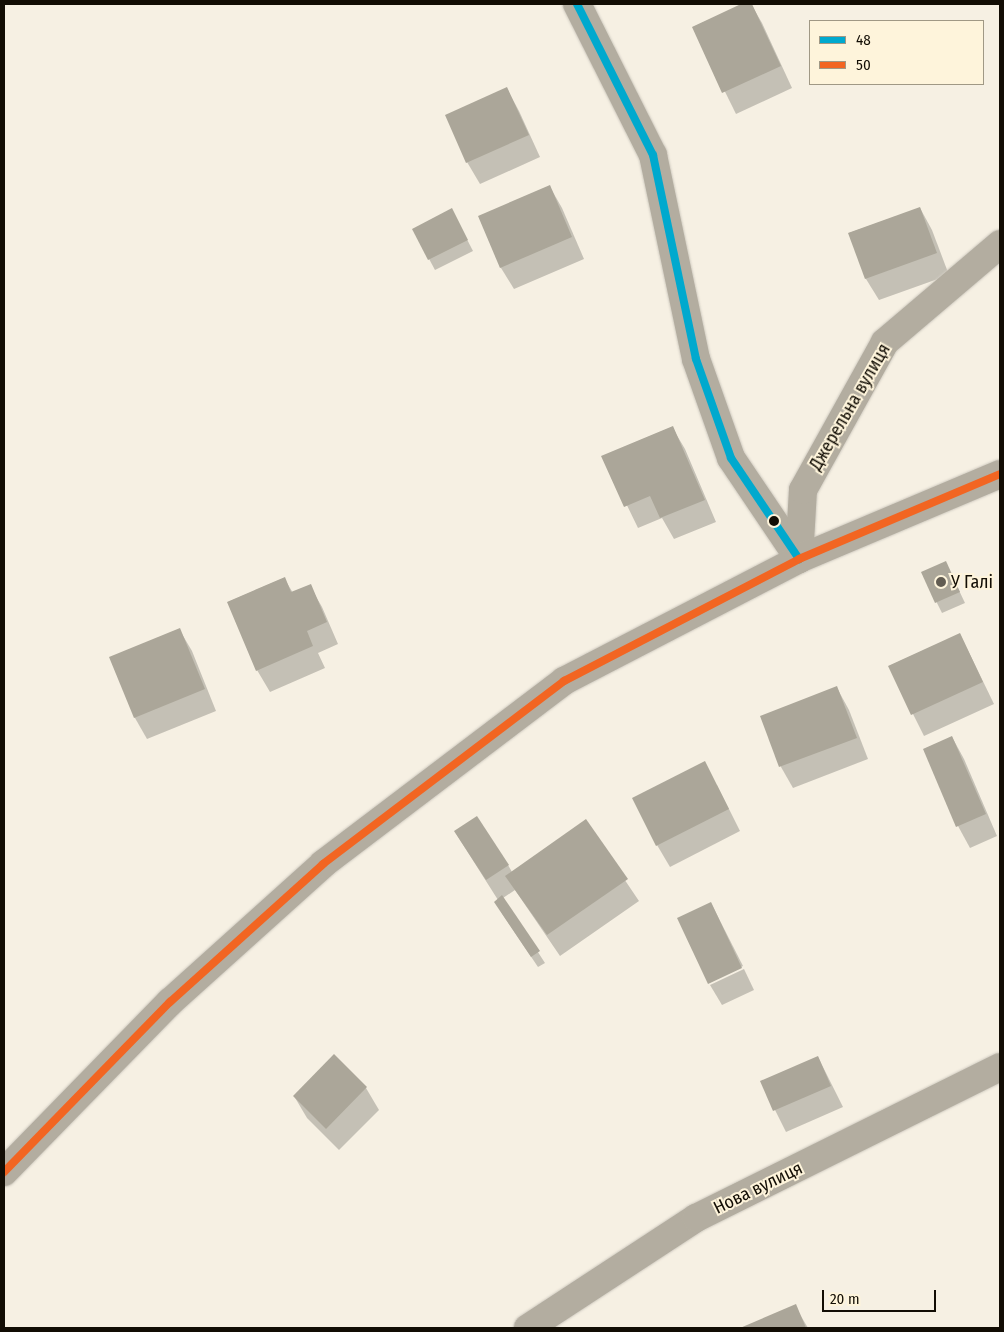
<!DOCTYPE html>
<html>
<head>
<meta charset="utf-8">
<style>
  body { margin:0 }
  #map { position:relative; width:1004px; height:1332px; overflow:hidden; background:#f6f0e3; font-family:"Fira Sans Condensed",sans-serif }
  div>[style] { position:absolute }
  .shadow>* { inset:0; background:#0003 }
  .building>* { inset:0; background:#aba699 }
  .roads { filter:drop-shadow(0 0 1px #d0cbc1) drop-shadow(0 0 1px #d0cbc1) }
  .minor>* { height:28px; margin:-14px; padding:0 14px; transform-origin:14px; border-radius:14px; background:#b3ada0 }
  .tertiary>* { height:28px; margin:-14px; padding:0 14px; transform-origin:14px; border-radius:14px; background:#b3ada0 }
  .bus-1>* { height:8px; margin:-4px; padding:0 4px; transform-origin:4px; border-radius:4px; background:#00a9ce }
  .bus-2>* { height:8px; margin:-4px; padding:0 4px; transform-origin:4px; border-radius:4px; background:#f26522 }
  .dots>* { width:14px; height:14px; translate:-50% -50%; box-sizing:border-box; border:2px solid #fef4db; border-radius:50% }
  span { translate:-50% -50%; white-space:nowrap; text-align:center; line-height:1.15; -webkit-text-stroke:4px #fef4db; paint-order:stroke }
  .street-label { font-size:18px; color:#120d04 }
  .poi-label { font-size:18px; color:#120d04 }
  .left { translate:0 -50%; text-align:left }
  .frame { position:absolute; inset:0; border:5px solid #120d04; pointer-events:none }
  .legend { position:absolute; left:809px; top:20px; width:175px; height:65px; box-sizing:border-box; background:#fef4db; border:1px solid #a09885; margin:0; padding:6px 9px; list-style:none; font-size:15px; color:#120d04 }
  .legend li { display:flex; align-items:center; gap:10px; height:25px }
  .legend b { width:25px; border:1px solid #a09885 }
  .scale { position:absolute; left:822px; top:1290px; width:114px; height:22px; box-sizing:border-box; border:2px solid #120d04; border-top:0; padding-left:6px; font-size:15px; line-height:18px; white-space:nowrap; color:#120d04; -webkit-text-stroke:4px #fef4db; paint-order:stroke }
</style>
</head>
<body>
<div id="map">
  <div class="shadow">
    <div style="clip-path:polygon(744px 4px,751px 4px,762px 23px,792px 88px,736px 114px,693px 27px)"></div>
    <div style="clip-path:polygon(507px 89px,519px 111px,540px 157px,480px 184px,467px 162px)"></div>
    <div style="clip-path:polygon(550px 187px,562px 208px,584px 259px,514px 289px,501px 268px,479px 217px)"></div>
    <div style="clip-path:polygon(920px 208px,932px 230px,949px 275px,879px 300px,866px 279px,849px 233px)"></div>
    <div style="clip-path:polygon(457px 220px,473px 251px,435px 270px,413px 229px)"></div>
    <div style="clip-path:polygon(672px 427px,685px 449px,716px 522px,674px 539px,662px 518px,638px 528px,603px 456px)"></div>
    <div style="clip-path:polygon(946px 563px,965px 603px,942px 613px,922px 573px)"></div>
    <div style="clip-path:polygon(284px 578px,293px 593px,310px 586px,322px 607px,338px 644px,318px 653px,325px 668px,270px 692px,257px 670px,228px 602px)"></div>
    <div style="clip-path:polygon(179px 629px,192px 651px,216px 711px,147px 739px,135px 718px,110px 658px)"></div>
    <div style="clip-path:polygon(960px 634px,994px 704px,924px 736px,889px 666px)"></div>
    <div style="clip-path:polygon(837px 688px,849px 710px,868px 759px,793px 788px,781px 767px,761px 717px)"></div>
    <div style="clip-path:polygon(952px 737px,964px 759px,997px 836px,970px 848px,958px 826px,924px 749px)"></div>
    <div style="clip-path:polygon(717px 785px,740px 831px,670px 867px,657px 845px)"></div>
    <div style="clip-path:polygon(585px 821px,639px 901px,560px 956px,515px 890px,503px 898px,545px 963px,538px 967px,501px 912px,498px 900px,455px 832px,508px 865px,512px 872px)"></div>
    <div style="clip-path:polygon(711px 903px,743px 966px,709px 983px)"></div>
    <div style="clip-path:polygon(744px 969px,754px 990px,722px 1005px,710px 985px)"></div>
    <div style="clip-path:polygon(334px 1056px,366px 1088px,379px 1110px,339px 1150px,307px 1118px,294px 1096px)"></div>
    <div style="clip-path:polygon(818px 1057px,843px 1107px,786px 1132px,761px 1082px)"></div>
    <div style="clip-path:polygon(795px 1306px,808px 1328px,744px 1328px)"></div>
  </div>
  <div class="building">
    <div style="clip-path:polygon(741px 4px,752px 4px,781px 66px,722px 93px,692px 27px)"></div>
    <div style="clip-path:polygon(507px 87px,529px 135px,466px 163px,445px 115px)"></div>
    <div style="clip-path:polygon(550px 185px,572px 237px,500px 268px,478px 216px)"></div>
    <div style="clip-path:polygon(920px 207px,937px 253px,865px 279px,848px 233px)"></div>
    <div style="clip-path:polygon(452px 208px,468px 240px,428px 260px,412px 229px)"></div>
    <div style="clip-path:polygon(673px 426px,705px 500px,660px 518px,650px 496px,624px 507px,601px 456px)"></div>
    <div style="clip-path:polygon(946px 561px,960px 592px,935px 603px,921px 572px)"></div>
    <div style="clip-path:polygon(285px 577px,291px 592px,311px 584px,327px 622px,307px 631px,313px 646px,256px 671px,227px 602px)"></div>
    <div style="clip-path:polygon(180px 628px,205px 689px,134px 718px,109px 657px)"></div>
    <div style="clip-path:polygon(960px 633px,983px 682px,911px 715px,888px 666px)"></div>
    <div style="clip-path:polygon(837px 686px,857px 738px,779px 767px,760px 716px)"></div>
    <div style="clip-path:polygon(952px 736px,986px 814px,956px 827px,923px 749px)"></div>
    <div style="clip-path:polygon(705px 761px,729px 809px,656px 846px,632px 798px)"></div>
    <div style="clip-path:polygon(477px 816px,509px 865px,486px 880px,454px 831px)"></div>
    <div style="clip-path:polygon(586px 819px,628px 879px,547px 935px,505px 876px)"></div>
    <div style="clip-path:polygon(502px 895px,540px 951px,531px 957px,494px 902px)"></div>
    <div style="clip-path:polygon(711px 902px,742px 968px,708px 984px,677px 918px)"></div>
    <div style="clip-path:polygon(334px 1054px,367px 1087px,326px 1129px,293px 1096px)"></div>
    <div style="clip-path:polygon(818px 1056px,831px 1086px,773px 1111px,760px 1081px)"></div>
    <div style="clip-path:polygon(796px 1304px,806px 1328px,740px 1328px)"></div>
  </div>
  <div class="roads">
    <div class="minor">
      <div style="left:577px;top:4px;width:169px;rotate:63.3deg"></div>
      <div style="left:653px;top:155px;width:208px;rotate:78.1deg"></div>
      <div style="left:696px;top:359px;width:105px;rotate:70.5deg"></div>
      <div style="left:731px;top:458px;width:122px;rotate:56deg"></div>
      <div style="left:799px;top:559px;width:69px;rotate:-86.7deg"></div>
      <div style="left:803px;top:490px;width:169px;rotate:-61deg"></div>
      <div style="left:885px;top:342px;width:151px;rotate:-40.4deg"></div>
      <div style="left:528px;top:1328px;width:201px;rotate:-33.2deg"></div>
      <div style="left:696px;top:1218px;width:339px;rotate:-26.4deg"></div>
    </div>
    <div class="tertiary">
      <div style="left:4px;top:1172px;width:238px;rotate:-45.7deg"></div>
      <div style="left:170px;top:1002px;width:206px;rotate:-42deg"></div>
      <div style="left:323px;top:864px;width:303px;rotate:-37.2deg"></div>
      <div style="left:564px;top:681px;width:265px;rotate:-27.4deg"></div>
      <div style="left:799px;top:559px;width:218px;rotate:-22.9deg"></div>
    </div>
  </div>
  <div class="bus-1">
    <div style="left:577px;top:4px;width:169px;rotate:63.3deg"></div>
    <div style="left:653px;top:155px;width:208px;rotate:78.1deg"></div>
    <div style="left:696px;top:359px;width:105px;rotate:70.5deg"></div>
    <div style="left:731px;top:458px;width:122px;rotate:56deg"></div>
  </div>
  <div class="bus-2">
    <div style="left:4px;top:1172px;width:238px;rotate:-45.7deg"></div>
    <div style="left:170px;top:1002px;width:206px;rotate:-42deg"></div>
    <div style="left:323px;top:864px;width:303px;rotate:-37.2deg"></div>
    <div style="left:564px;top:681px;width:265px;rotate:-27.4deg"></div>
    <div style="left:799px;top:559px;width:218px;rotate:-22.9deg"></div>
  </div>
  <div class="dots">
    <div style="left:774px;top:521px;background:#120d04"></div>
    <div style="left:941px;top:582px;background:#625c52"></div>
  </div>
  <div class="street-label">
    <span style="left:850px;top:407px;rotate:-60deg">Джерельна вулиця</span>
    <span style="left:758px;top:1188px;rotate:-26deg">Нова вулиця</span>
  </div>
  <div class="poi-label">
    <span class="left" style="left:951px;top:582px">У Галі</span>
  </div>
  <div class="frame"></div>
  <ul class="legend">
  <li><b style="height:6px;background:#00a9ce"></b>48</li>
  <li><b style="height:6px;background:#f26522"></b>50</li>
  </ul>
  <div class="scale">20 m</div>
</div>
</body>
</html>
